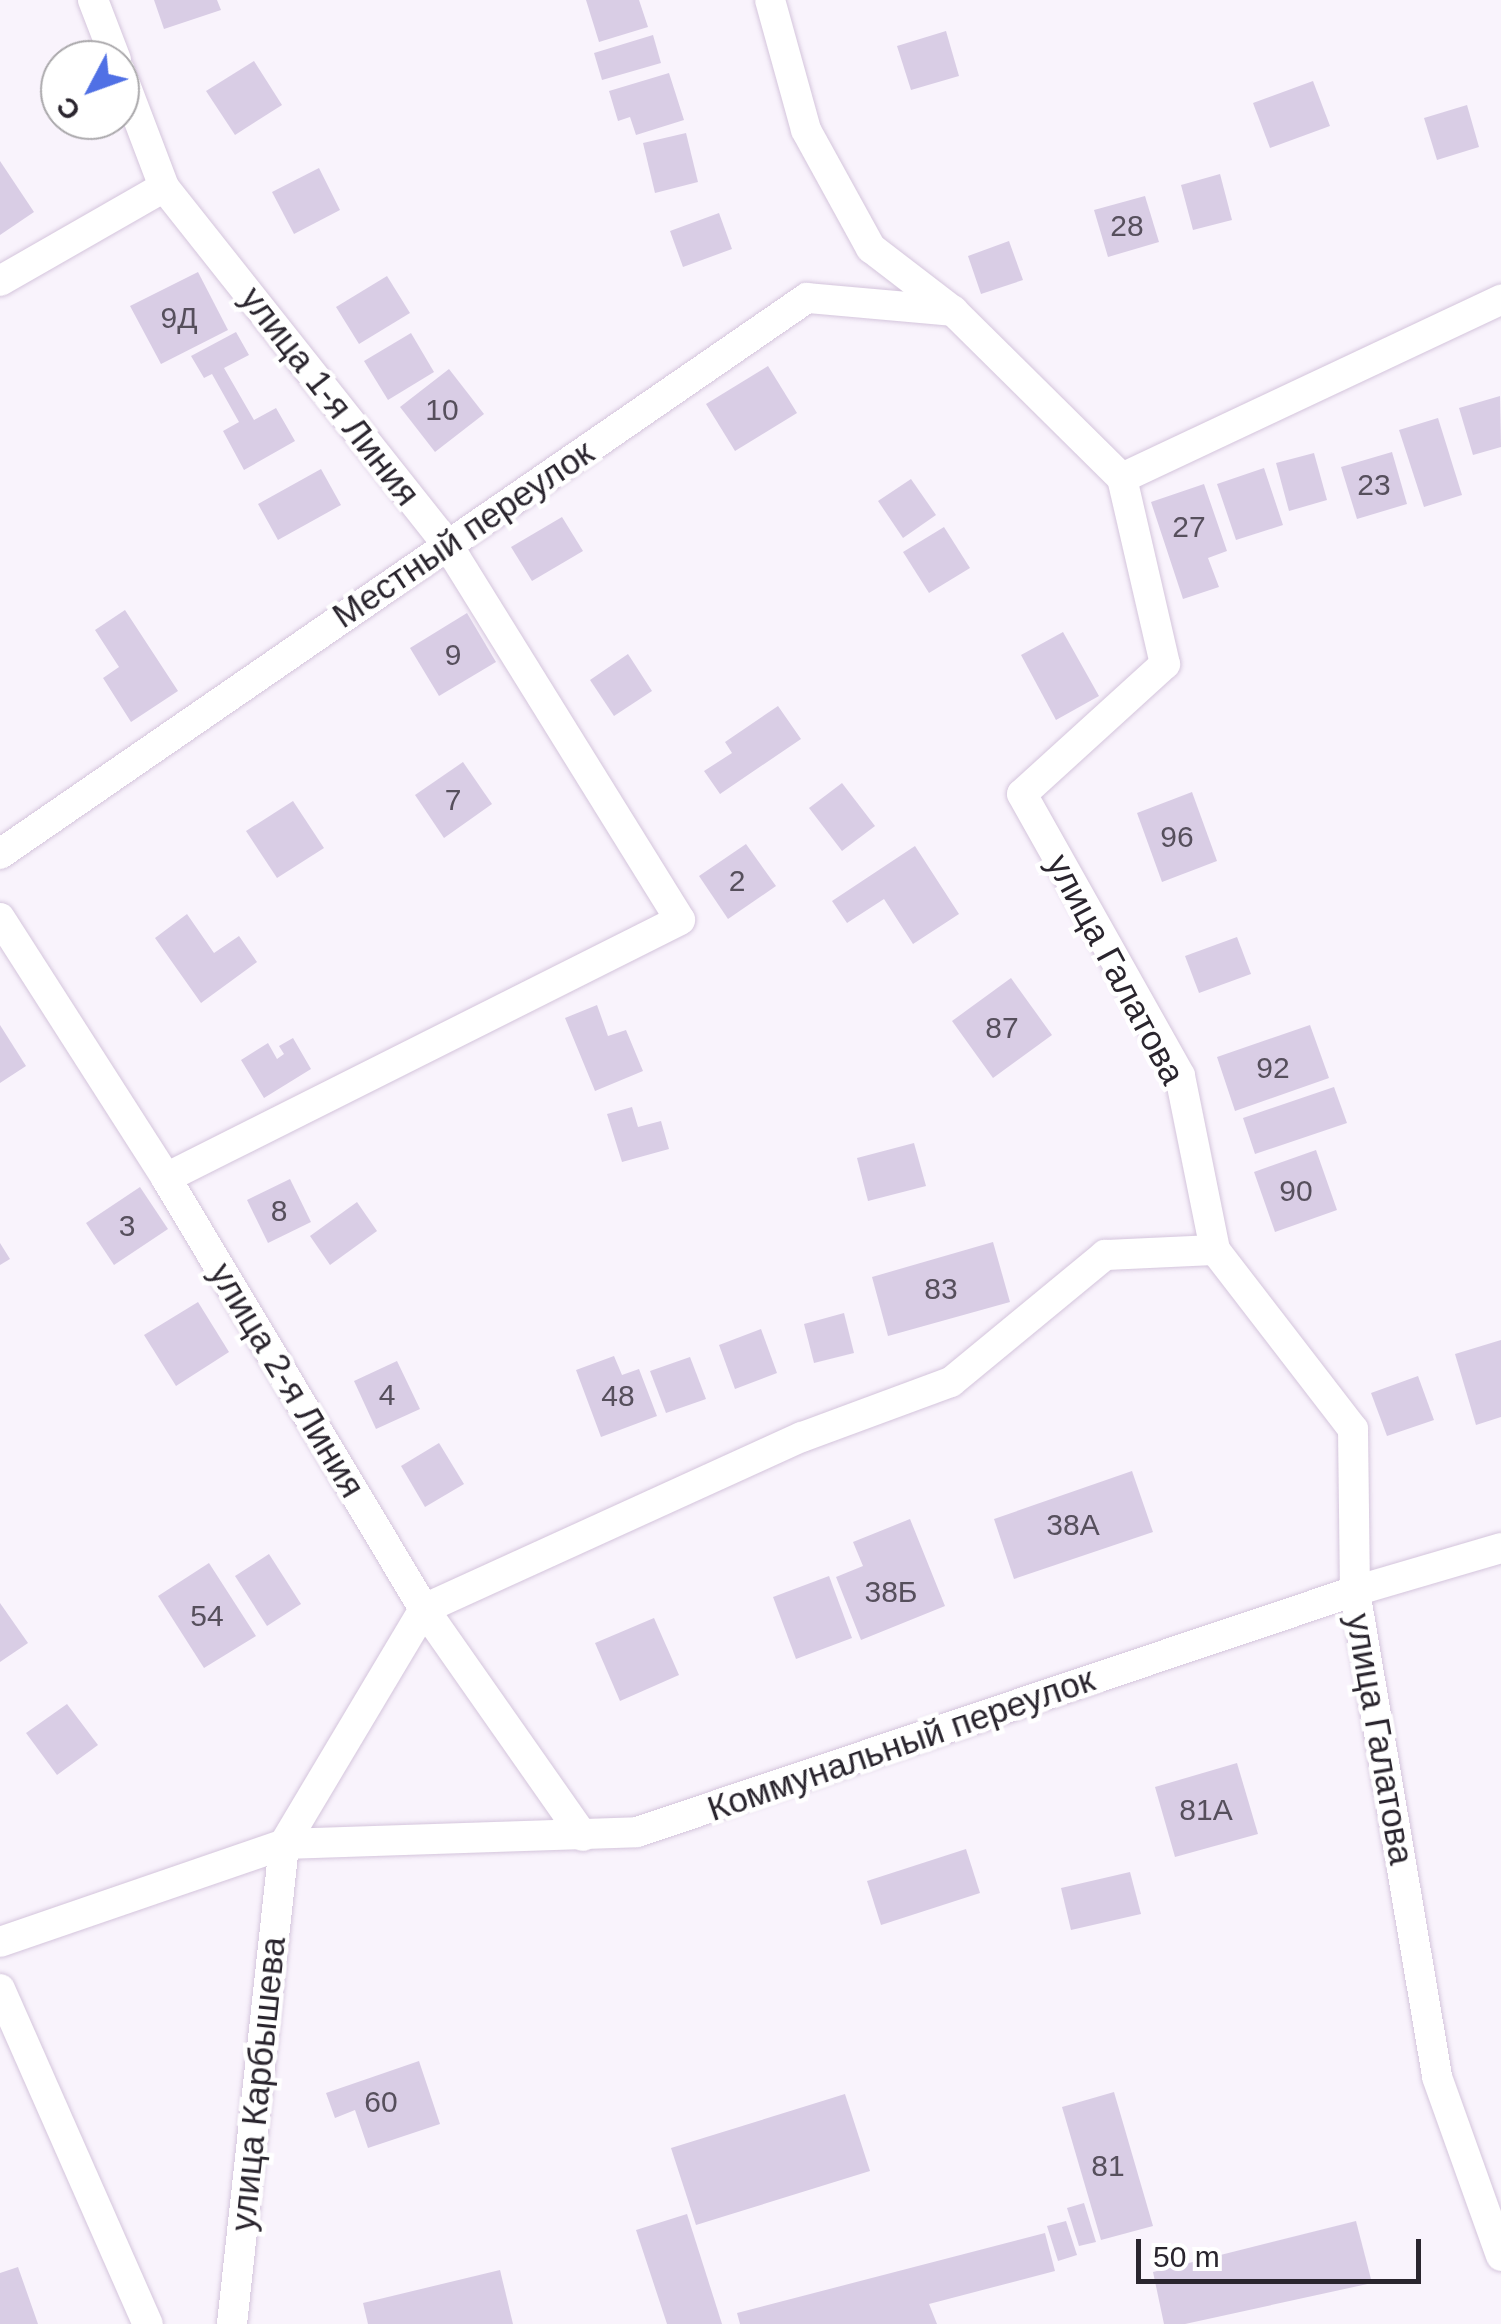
<!DOCTYPE html>
<html>
<head>
<meta charset="utf-8">
<style>
  body { margin:0 }
  #map { position:relative; width:1501px; height:2324px; overflow:hidden; background:#f9f3fc; font-family:Helvetica,sans-serif }
  div>[style] { position:absolute }
  .building>* { inset:0; background:#d9cde5 }
  .roads { filter:drop-shadow(0 0 2px #d4c5dc) drop-shadow(0 0 2px #d4c5dc) }
  .minor>* { height:30px; margin:-15px; padding:0 15px; transform-origin:15px; border-radius:15px; background:#fff }
  span { translate:-50% -50%; white-space:nowrap; text-align:center; line-height:1.15; -webkit-text-stroke:9px #fff; paint-order:stroke }
  .number-label { font-size:30px; color:#564f5c }
  .number-label span { -webkit-text-stroke-width:0 }
  .street-label { font-size:35px; color:#2a252e }
  .north { position:absolute; left:40px; top:40px; width:100px; height:100px; box-sizing:border-box; background:#fff; border:2px solid #aaa8ab; border-radius:50%; rotate:229deg; font-size:28px; font-weight:700; line-height:40px; text-align:center; color:#2a252e }
  .north::after { content:''; display:block; margin:auto; width:35px; height:45px; background:#5070e5; clip-path:polygon(50% 0,100% 100%,50% 72%,0 100%) }
  .scale { position:absolute; left:1136px; top:2239px; width:285px; height:45px; box-sizing:border-box; border:5px solid #2a252e; border-top:0; padding-left:12px; font-size:30px; line-height:35px; white-space:nowrap; color:#2a252e; -webkit-text-stroke:8px #fff; paint-order:stroke }
</style>
</head>
<body>
<div id="map">
  <div class="building">
    <div style="clip-path:polygon(154px 0,217px 0,221px 10px,164px 29px)"></div>
    <div style="clip-path:polygon(586px 0,639px 0,648px 27px,599px 42px)"></div>
    <div style="clip-path:polygon(946px 31px,959px 76px,911px 90px,897px 46px)"></div>
    <div style="clip-path:polygon(653px 35px,661px 63px,602px 80px,594px 53px)"></div>
    <div style="clip-path:polygon(254px 61px,282px 105px,235px 135px,206px 91px)"></div>
    <div style="clip-path:polygon(669px 73px,684px 120px,636px 135px,630px 117px,618px 121px,609px 91px)"></div>
    <div style="clip-path:polygon(1313px 81px,1330px 126px,1270px 148px,1253px 103px)"></div>
    <div style="clip-path:polygon(1467px 105px,1479px 147px,1437px 160px,1424px 118px)"></div>
    <div style="clip-path:polygon(686px 133px,698px 182px,655px 193px,643px 143px)"></div>
    <div style="clip-path:polygon(0 161px,34px 212px,0 235px)"></div>
    <div style="clip-path:polygon(319px 168px,340px 210px,294px 234px,272px 192px)"></div>
    <div style="clip-path:polygon(1220px 174px,1232px 220px,1193px 230px,1181px 185px)"></div>
    <div style="clip-path:polygon(1145px 196px,1159px 242px,1108px 257px,1094px 210px)"></div>
    <div style="clip-path:polygon(719px 213px,732px 249px,683px 267px,670px 231px)"></div>
    <div style="clip-path:polygon(1009px 241px,1023px 280px,981px 294px,968px 256px)"></div>
    <div style="clip-path:polygon(198px 272px,228px 330px,161px 364px,130px 306px)"></div>
    <div style="clip-path:polygon(387px 276px,410px 313px,359px 344px,336px 307px)"></div>
    <div style="clip-path:polygon(236px 332px,249px 355px,224px 368px,254px 420px,276px 408px,295px 441px,244px 470px,223px 431px,239px 422px,212px 374px,204px 378px,191px 356px)"></div>
    <div style="clip-path:polygon(411px 333px,434px 372px,388px 400px,364px 361px)"></div>
    <div style="clip-path:polygon(768px 366px,797px 413px,735px 451px,706px 404px)"></div>
    <div style="clip-path:polygon(449px 369px,484px 414px,435px 452px,400px 407px)"></div>
    <div style="clip-path:polygon(1500px 396px,1501px 447px,1473px 455px,1459px 408px)"></div>
    <div style="clip-path:polygon(1438px 418px,1462px 495px,1424px 507px,1399px 430px)"></div>
    <div style="clip-path:polygon(1392px 452px,1407px 504px,1357px 519px,1341px 467px)"></div>
    <div style="clip-path:polygon(1314px 453px,1327px 500px,1289px 511px,1276px 463px)"></div>
    <div style="clip-path:polygon(1264px 468px,1283px 525px,1236px 540px,1217px 484px)"></div>
    <div style="clip-path:polygon(321px 469px,341px 505px,278px 540px,258px 504px)"></div>
    <div style="clip-path:polygon(911px 479px,936px 515px,903px 538px,878px 501px)"></div>
    <div style="clip-path:polygon(1204px 484px,1227px 551px,1208px 558px,1219px 587px,1183px 599px,1151px 502px)"></div>
    <div style="clip-path:polygon(562px 517px,583px 551px,532px 581px,511px 547px)"></div>
    <div style="clip-path:polygon(944px 527px,970px 568px,929px 593px,903px 552px)"></div>
    <div style="clip-path:polygon(125px 610px,178px 691px,131px 722px,103px 678px,119px 667px,95px 630px)"></div>
    <div style="clip-path:polygon(467px 613px,496px 662px,439px 696px,410px 648px)"></div>
    <div style="clip-path:polygon(1063px 632px,1099px 696px,1056px 720px,1021px 655px)"></div>
    <div style="clip-path:polygon(628px 654px,652px 691px,614px 716px,590px 680px)"></div>
    <div style="clip-path:polygon(778px 706px,801px 739px,720px 794px,704px 771px,732px 753px,725px 742px)"></div>
    <div style="clip-path:polygon(463px 762px,492px 804px,444px 838px,415px 795px)"></div>
    <div style="clip-path:polygon(842px 783px,875px 826px,842px 851px,809px 808px)"></div>
    <div style="clip-path:polygon(1192px 792px,1217px 861px,1162px 882px,1137px 813px)"></div>
    <div style="clip-path:polygon(293px 801px,324px 848px,277px 878px,246px 831px)"></div>
    <div style="clip-path:polygon(746px 844px,776px 886px,728px 919px,699px 876px)"></div>
    <div style="clip-path:polygon(915px 846px,959px 914px,913px 944px,884px 899px,847px 923px,832px 901px)"></div>
    <div style="clip-path:polygon(187px 914px,214px 953px,239px 936px,257px 962px,201px 1003px,155px 938px)"></div>
    <div style="clip-path:polygon(1237px 937px,1251px 974px,1199px 993px,1185px 956px)"></div>
    <div style="clip-path:polygon(1011px 978px,1052px 1035px,993px 1078px,952px 1021px)"></div>
    <div style="clip-path:polygon(597px 1005px,608px 1036px,626px 1030px,643px 1071px,595px 1091px,565px 1018px)"></div>
    <div style="clip-path:polygon(0 1025px,26px 1066px,0 1083px)"></div>
    <div style="clip-path:polygon(1310px 1025px,1329px 1078px,1235px 1111px,1217px 1057px)"></div>
    <div style="clip-path:polygon(293px 1038px,311px 1069px,264px 1098px,241px 1060px,268px 1043px,277px 1059px,284px 1054px,279px 1046px)"></div>
    <div style="clip-path:polygon(1334px 1087px,1347px 1123px,1255px 1154px,1243px 1118px)"></div>
    <div style="clip-path:polygon(632px 1107px,638px 1127px,661px 1121px,669px 1149px,622px 1162px,607px 1114px)"></div>
    <div style="clip-path:polygon(914px 1143px,926px 1186px,868px 1201px,857px 1158px)"></div>
    <div style="clip-path:polygon(1316px 1150px,1337px 1210px,1275px 1232px,1254px 1172px)"></div>
    <div style="clip-path:polygon(290px 1179px,311px 1222px,268px 1243px,247px 1200px)"></div>
    <div style="clip-path:polygon(140px 1187px,168px 1229px,114px 1265px,86px 1223px)"></div>
    <div style="clip-path:polygon(357px 1202px,377px 1231px,330px 1265px,310px 1236px)"></div>
    <div style="clip-path:polygon(993px 1242px,1010px 1302px,888px 1336px,872px 1277px)"></div>
    <div style="clip-path:polygon(0 1243px,10px 1259px,0 1265px)"></div>
    <div style="clip-path:polygon(198px 1302px,229px 1352px,176px 1386px,144px 1335px)"></div>
    <div style="clip-path:polygon(844px 1313px,854px 1353px,814px 1363px,804px 1324px)"></div>
    <div style="clip-path:polygon(761px 1329px,777px 1373px,735px 1389px,719px 1345px)"></div>
    <div style="clip-path:polygon(1501px 1340px,1501px 1417px,1476px 1425px,1455px 1354px)"></div>
    <div style="clip-path:polygon(614px 1356px,622px 1375px,639px 1369px,657px 1416px,601px 1437px,576px 1370px)"></div>
    <div style="clip-path:polygon(690px 1357px,706px 1399px,666px 1413px,650px 1371px)"></div>
    <div style="clip-path:polygon(397px 1361px,420px 1409px,376px 1429px,354px 1381px)"></div>
    <div style="clip-path:polygon(1418px 1376px,1434px 1420px,1387px 1436px,1371px 1393px)"></div>
    <div style="clip-path:polygon(439px 1443px,464px 1484px,425px 1507px,401px 1466px)"></div>
    <div style="clip-path:polygon(1132px 1471px,1153px 1532px,1014px 1579px,994px 1519px)"></div>
    <div style="clip-path:polygon(910px 1519px,945px 1606px,861px 1640px,836px 1577px,863px 1566px,853px 1542px)"></div>
    <div style="clip-path:polygon(269px 1554px,301px 1604px,267px 1626px,235px 1576px)"></div>
    <div style="clip-path:polygon(209px 1563px,256px 1636px,204px 1668px,158px 1596px)"></div>
    <div style="clip-path:polygon(829px 1576px,852px 1638px,796px 1659px,773px 1597px)"></div>
    <div style="clip-path:polygon(0 1603px,28px 1643px,0 1662px)"></div>
    <div style="clip-path:polygon(654px 1618px,679px 1675px,620px 1701px,595px 1643px)"></div>
    <div style="clip-path:polygon(67px 1704px,98px 1745px,57px 1775px,26px 1733px)"></div>
    <div style="clip-path:polygon(1237px 1763px,1258px 1834px,1175px 1857px,1155px 1787px)"></div>
    <div style="clip-path:polygon(966px 1849px,980px 1893px,881px 1925px,867px 1881px)"></div>
    <div style="clip-path:polygon(1130px 1872px,1141px 1914px,1071px 1930px,1061px 1888px)"></div>
    <div style="clip-path:polygon(419px 2061px,440px 2124px,368px 2148px,355px 2110px,335px 2118px,326px 2093px)"></div>
    <div style="clip-path:polygon(1114px 2092px,1153px 2226px,1101px 2240px,1062px 2107px)"></div>
    <div style="clip-path:polygon(845px 2094px,870px 2171px,696px 2225px,671px 2148px)"></div>
    <div style="clip-path:polygon(1084px 2203px,1096px 2242px,1079px 2246px,1067px 2208px)"></div>
    <div style="clip-path:polygon(687px 2214px,722px 2324px,667px 2324px,636px 2230px)"></div>
    <div style="clip-path:polygon(1066px 2221px,1077px 2255px,1058px 2261px,1047px 2226px)"></div>
    <div style="clip-path:polygon(1356px 2221px,1372px 2283px,1185px 2324px,1164px 2324px,1153px 2272px)"></div>
    <div style="clip-path:polygon(1045px 2233px,1055px 2271px,929px 2304px,937px 2324px,740px 2324px,737px 2313px)"></div>
    <div style="clip-path:polygon(18px 2267px,38px 2324px,0 2324px,0 2273px)"></div>
    <div style="clip-path:polygon(500px 2270px,513px 2324px,368px 2324px,363px 2303px)"></div>
  </div>
  <div class="roads">
    <div class="minor">
      <div style="left:93px;top:0;width:64px;rotate:69deg"></div>
      <div style="left:770px;top:0;width:135px;rotate:74.5deg"></div>
      <div style="left:806px;top:130px;width:135px;rotate:61.2deg"></div>
      <div style="left:871px;top:248px;width:103px;rotate:37.5deg"></div>
      <div style="left:953px;top:311px;width:238px;rotate:44.7deg"></div>
      <div style="left:1122px;top:478px;width:191px;rotate:77deg"></div>
      <div style="left:1165px;top:664px;width:193px;rotate:137.7deg"></div>
      <div style="left:1022px;top:794px;width:323px;rotate:60.7deg"></div>
      <div style="left:1180px;top:1076px;width:177px;rotate:78.6deg"></div>
      <div style="left:1215px;top:1250px;width:226px;rotate:52.4deg"></div>
      <div style="left:1353px;top:1429px;width:162px;rotate:89.3deg"></div>
      <div style="left:1355px;top:1591px;width:493px;rotate:80.4deg"></div>
      <div style="left:1437px;top:2077px;width:190px;rotate:70.3deg"></div>
      <div style="left:120px;top:71px;width:124px;rotate:69.2deg"></div>
      <div style="left:164px;top:187px;width:456px;rotate:51.6deg"></div>
      <div style="left:447px;top:544px;width:442px;rotate:58.2deg"></div>
      <div style="left:680px;top:920px;width:575px;rotate:153.35deg"></div>
      <div style="left:0;top:281px;width:189px;rotate:-29.8deg"></div>
      <div style="left:1122px;top:478px;width:419px;rotate:-25.2deg"></div>
      <div style="left:0;top:854px;width:980px;rotate:-34.57deg"></div>
      <div style="left:807px;top:298px;width:147px;rotate:5.1deg"></div>
      <div style="left:0;top:918px;width:308px;rotate:57.4deg"></div>
      <div style="left:166px;top:1178px;width:502px;rotate:59.09deg"></div>
      <div style="left:424px;top:1609px;width:277px;rotate:55deg"></div>
      <div style="left:0;top:1942px;width:300px;rotate:-19deg"></div>
      <div style="left:284px;top:1844px;width:353px;rotate:-1.9deg"></div>
      <div style="left:637px;top:1832px;width:757px;rotate:-18.55deg"></div>
      <div style="left:1355px;top:1591px;width:152px;rotate:-16.4deg"></div>
      <div style="left:0;top:1989px;width:366px;rotate:66.2deg"></div>
      <div style="left:232px;top:2324px;width:483px;rotate:-83.8deg"></div>
      <div style="left:284px;top:1844px;width:274px;rotate:-59.2deg"></div>
      <div style="left:424px;top:1609px;width:415px;rotate:-24.5deg"></div>
      <div style="left:802px;top:1437px;width:159px;rotate:-20.3deg"></div>
      <div style="left:951px;top:1382px;width:200px;rotate:-39.5deg"></div>
      <div style="left:1105px;top:1255px;width:110px;rotate:-2.6deg"></div>
    </div>
  </div>
  <div class="number-label">
    <span style="left:1127px;top:226px">28</span>
    <span style="left:179px;top:318px">9Д</span>
    <span style="left:442px;top:410px">10</span>
    <span style="left:1374px;top:485px">23</span>
    <span style="left:1189px;top:527px">27</span>
    <span style="left:453px;top:655px">9</span>
    <span style="left:453px;top:800px">7</span>
    <span style="left:1177px;top:837px">96</span>
    <span style="left:737px;top:881px">2</span>
    <span style="left:1002px;top:1028px">87</span>
    <span style="left:1273px;top:1068px">92</span>
    <span style="left:1296px;top:1191px">90</span>
    <span style="left:279px;top:1211px">8</span>
    <span style="left:127px;top:1226px">3</span>
    <span style="left:941px;top:1289px">83</span>
    <span style="left:387px;top:1395px">4</span>
    <span style="left:618px;top:1396px">48</span>
    <span style="left:1073px;top:1525px">38А</span>
    <span style="left:891px;top:1592px">38Б</span>
    <span style="left:207px;top:1616px">54</span>
    <span style="left:1206px;top:1810px">81А</span>
    <span style="left:381px;top:2102px">60</span>
    <span style="left:1108px;top:2166px">81</span>
  </div>
  <div class="street-label">
    <span style="left:330px;top:396px;rotate:52deg">улица 1-я Линия</span>
    <span style="left:463px;top:534px;rotate:-34deg">Местный переулок</span>
    <span style="left:1116px;top:969px;rotate:62deg">улица Галатова</span>
    <span style="left:287px;top:1380px;rotate:59deg">улица 2-я Линия</span>
    <span style="left:1380px;top:1739px;rotate:80deg">улица Галатова</span>
    <span style="left:901px;top:1744px;rotate:-19deg">Коммунальный переулок</span>
    <span style="left:258px;top:2084px;rotate:-84deg">улица Карбышева</span>
  </div>
  <div class="north">С</div>
  <div class="scale">50 m</div>
</div>
</body>
</html>
